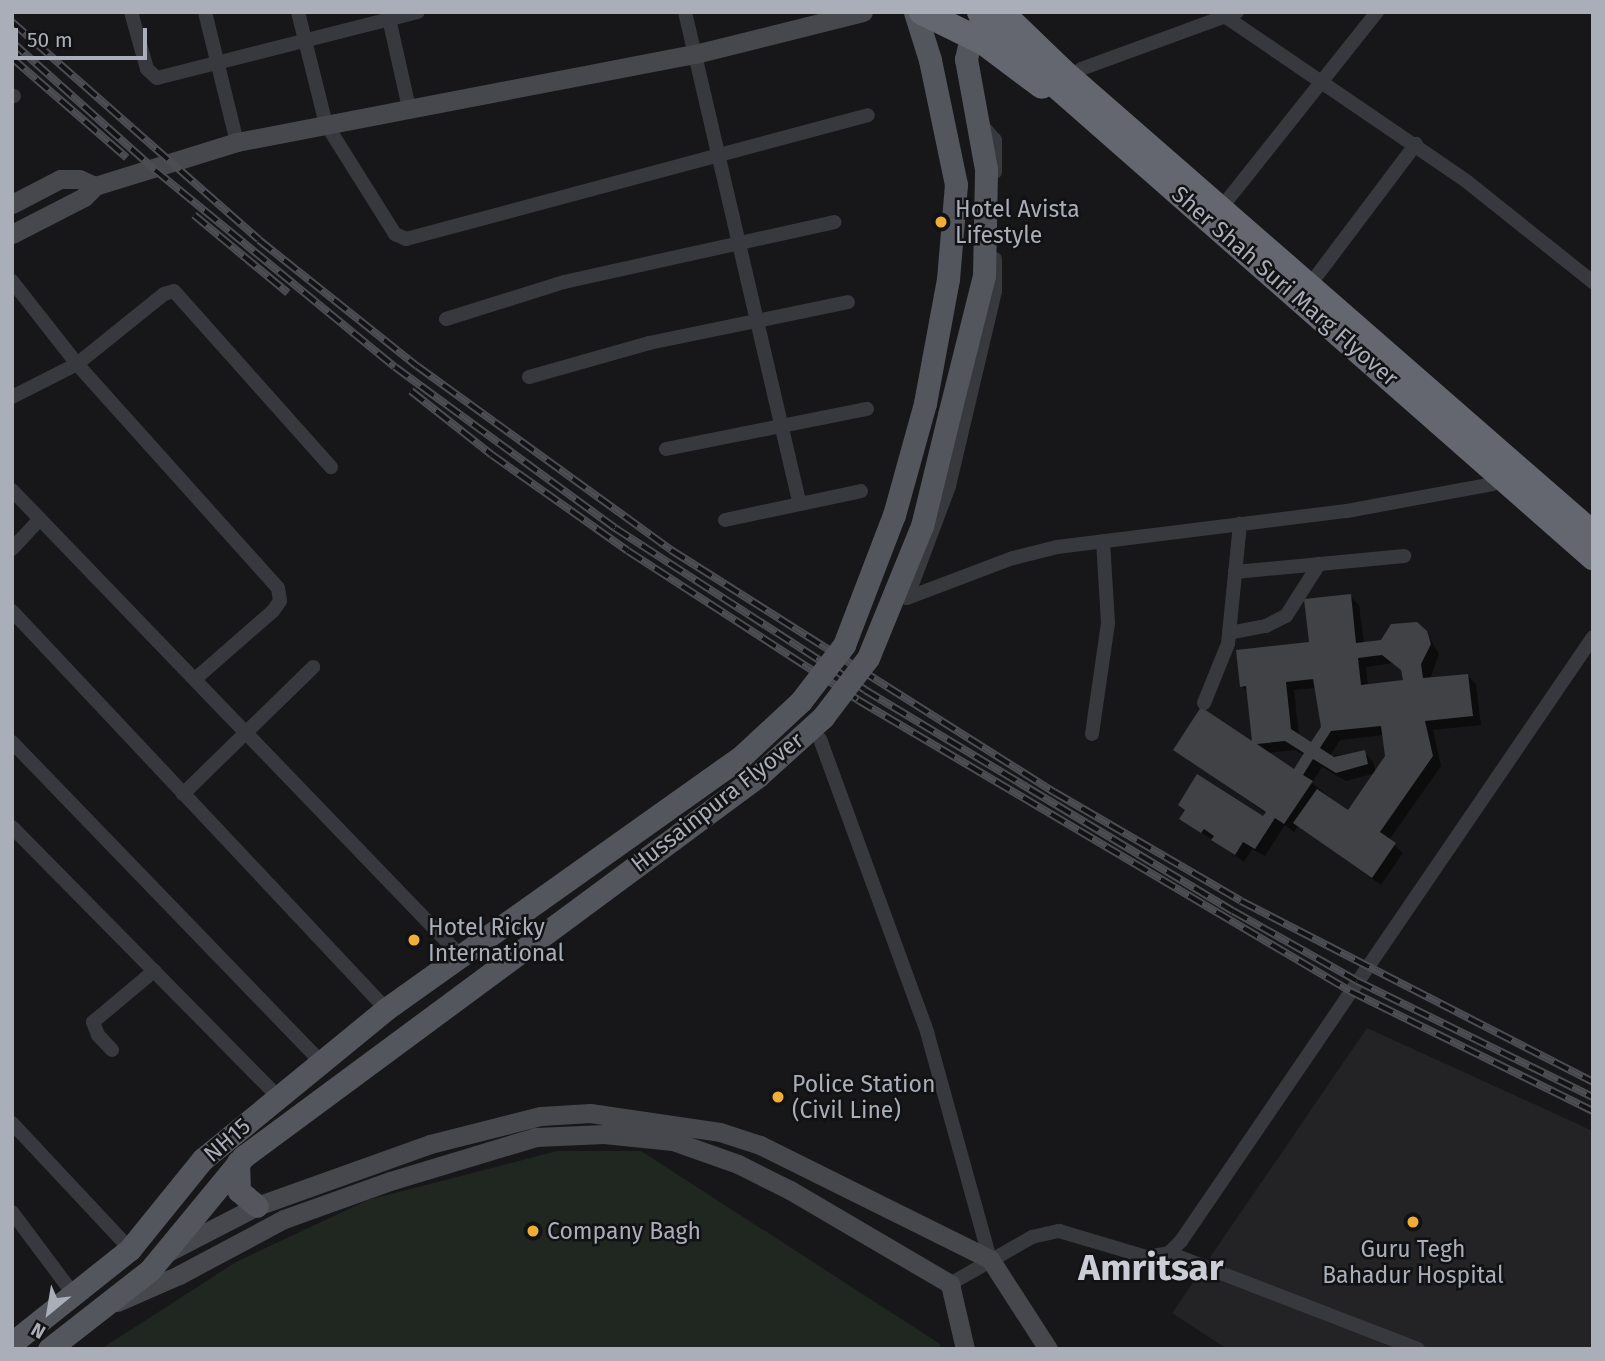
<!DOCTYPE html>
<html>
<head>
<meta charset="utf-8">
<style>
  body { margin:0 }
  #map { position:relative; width:1605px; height:1361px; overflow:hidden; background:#171719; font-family:"Fira Sans",sans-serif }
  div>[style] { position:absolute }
  .built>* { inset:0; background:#232326 }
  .green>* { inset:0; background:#1f2720 }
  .shadow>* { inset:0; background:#0007 }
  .building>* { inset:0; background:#414246 }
  .street>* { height:14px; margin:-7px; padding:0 7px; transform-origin:7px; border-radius:7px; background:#38393e }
  .secondary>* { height:19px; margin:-9.5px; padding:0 9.5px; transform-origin:9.5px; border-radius:9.5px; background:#46484e }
  .primary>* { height:23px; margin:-11.5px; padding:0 11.5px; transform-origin:11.5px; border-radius:11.5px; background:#54565d }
  .highway>* { height:26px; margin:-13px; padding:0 13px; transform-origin:13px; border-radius:13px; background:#64676f }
  .rail>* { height:8px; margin-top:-4px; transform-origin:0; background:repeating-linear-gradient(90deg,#121214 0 16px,#4b4d53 0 32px); box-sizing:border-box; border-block:2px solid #4b4d53 }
  .primary-bridge>* { height:23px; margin:-11.5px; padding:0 11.5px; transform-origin:11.5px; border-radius:11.5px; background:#54565d }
  .highway-bridge>* { height:26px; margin:-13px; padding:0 13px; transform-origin:13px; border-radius:13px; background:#64676f }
  .dots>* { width:19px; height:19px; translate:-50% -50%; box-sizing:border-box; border:4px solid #121214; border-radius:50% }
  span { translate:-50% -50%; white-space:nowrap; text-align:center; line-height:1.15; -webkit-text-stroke:5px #121214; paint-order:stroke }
  .poi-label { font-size:23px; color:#a9aeb9 }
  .left { translate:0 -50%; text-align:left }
  .street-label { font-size:23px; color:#a9aeb9 }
  .town-label { font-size:37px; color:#cacdd5; font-weight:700 }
  .frame { position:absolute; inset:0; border:14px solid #a9aeb9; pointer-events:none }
  .north { position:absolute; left:14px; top:1277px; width:70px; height:70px; -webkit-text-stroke:5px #121214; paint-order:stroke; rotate:210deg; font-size:19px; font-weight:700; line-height:28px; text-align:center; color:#a9aeb9 }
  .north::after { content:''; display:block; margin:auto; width:24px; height:32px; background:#a9aeb9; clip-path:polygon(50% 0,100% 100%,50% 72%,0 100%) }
  .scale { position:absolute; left:14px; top:28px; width:133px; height:32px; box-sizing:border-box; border:4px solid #a9aeb9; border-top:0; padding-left:9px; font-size:21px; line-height:24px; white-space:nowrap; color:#a9aeb9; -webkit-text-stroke:5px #121214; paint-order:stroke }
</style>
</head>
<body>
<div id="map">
  <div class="built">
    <div style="clip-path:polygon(1367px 1028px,1593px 1131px,1593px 1349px,1227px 1349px,1172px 1313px)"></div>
  </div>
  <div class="green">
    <div style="clip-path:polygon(557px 1151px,641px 1151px,940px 1344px,940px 1349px,101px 1349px,236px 1262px,368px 1200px)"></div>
  </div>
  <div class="shadow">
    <div style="clip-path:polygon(evenodd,1350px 596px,1359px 605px,1364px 644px,1426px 632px,1439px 654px,1430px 679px,1467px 675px,1476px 684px,1481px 725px,1433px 730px,1441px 766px,1389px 840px,1403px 853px,1381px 885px,1298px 826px,1294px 832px,1285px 825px,1265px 856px,1252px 849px,1244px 862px,1182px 819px,1264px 818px,1267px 814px,1175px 749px,1254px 744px,1249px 693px,1242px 686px,1311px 643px,1350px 596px,1393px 663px,1403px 671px,1405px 682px,1368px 686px,1366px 667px,1393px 663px,1350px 596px,1316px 688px,1322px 727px,1312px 744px,1299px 736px,1294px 690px,1316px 688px,1350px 596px,1384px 735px,1387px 756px,1348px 812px,1312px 783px,1322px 767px,1346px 781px,1376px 773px,1373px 761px,1364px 752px,1330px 756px,1340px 740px,1384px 735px,1350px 596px,1295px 750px,1304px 755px,1294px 771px,1266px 753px,1295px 750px)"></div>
  </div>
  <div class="building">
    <div style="clip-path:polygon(evenodd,1351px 594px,1356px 643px,1381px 640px,1391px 624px,1417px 622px,1427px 631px,1431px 644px,1421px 664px,1423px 678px,1468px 674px,1473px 716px,1425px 721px,1433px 756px,1380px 832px,1396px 843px,1372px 878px,1293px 823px,1317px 789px,1348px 810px,1385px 756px,1381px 726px,1331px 731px,1320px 748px,1334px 757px,1365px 750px,1368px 764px,1336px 773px,1313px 759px,1303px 775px,1313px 781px,1284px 824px,1275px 818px,1255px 849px,1243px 842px,1235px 855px,1211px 840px,1214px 836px,1204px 829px,1201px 833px,1179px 819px,1185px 810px,1178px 805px,1197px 774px,1263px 816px,1266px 812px,1173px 750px,1201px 707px,1252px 741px,1246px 686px,1240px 687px,1236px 650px,1309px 642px,1304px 599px,1351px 594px,1382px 655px,1401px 670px,1403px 680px,1361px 685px,1358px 658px,1382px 655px,1351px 594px,1313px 679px,1321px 727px,1311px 742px,1291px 729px,1286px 682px,1313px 679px,1351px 594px,1285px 741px,1304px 753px,1294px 769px,1257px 744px,1285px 741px)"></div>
  </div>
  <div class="street">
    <div style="left:131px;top:12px;width:59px;rotate:74.3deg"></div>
    <div style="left:147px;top:69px;width:13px;rotate:42deg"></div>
    <div style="left:157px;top:78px;width:269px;rotate:-14.2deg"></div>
    <div style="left:205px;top:12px;width:134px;rotate:76.2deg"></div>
    <div style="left:298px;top:12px;width:115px;rotate:76deg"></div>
    <div style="left:326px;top:124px;width:130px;rotate:57.9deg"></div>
    <div style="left:395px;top:234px;width:12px;rotate:24deg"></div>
    <div style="left:406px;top:239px;width:478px;rotate:-15deg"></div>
    <div style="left:685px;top:12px;width:502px;rotate:76.88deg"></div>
    <div style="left:388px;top:14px;width:96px;rotate:77.4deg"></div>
    <div style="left:1226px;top:17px;width:289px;rotate:34.3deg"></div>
    <div style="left:1465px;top:180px;width:164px;rotate:38.6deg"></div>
    <div style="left:1081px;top:69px;width:166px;rotate:-20.1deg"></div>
    <div style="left:12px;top:96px;width:2px"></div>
    <div style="left:981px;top:124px;width:21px;rotate:49deg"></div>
    <div style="left:995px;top:140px;width:32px;rotate:90deg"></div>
    <div style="left:1229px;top:198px;width:238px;rotate:-51.5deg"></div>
    <div style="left:1318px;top:274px;width:163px;rotate:-53deg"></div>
    <div style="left:12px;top:281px;width:105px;rotate:51.9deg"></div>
    <div style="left:77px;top:364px;width:301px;rotate:48.1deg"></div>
    <div style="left:278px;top:588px;width:13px;rotate:81deg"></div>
    <div style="left:280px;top:601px;width:12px;rotate:125deg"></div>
    <div style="left:273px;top:611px;width:103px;rotate:138.9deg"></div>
    <div style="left:446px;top:319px;width:124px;rotate:-17.4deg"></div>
    <div style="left:564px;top:282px;width:277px;rotate:-12.5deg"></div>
    <div style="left:529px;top:377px;width:125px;rotate:-15.8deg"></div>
    <div style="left:649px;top:343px;width:203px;rotate:-11.6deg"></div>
    <div style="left:12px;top:397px;width:73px;rotate:-26.9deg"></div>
    <div style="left:77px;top:364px;width:112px;rotate:-38.8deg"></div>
    <div style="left:164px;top:294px;width:10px;rotate:-17deg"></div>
    <div style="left:174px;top:291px;width:236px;rotate:48.3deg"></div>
    <div style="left:666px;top:449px;width:205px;rotate:-11.3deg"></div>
    <div style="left:12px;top:490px;width:644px;rotate:46.07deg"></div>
    <div style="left:725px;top:520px;width:139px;rotate:-12deg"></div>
    <div style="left:12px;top:549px;width:41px;rotate:-47deg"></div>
    <div style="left:1235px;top:572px;width:170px;rotate:-5.4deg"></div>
    <div style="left:907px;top:598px;width:113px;rotate:-20.7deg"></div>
    <div style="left:1013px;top:558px;width:45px;rotate:-14deg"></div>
    <div style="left:1057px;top:547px;width:292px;rotate:-7.1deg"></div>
    <div style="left:1347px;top:511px;width:148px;rotate:-10.5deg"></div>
    <div style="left:907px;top:598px;width:120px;rotate:-69.4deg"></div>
    <div style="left:949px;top:486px;width:200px;rotate:-76.7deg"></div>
    <div style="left:995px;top:291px;width:32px;rotate:-90deg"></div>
    <div style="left:12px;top:611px;width:546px;rotate:46.78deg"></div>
    <div style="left:1229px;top:633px;width:38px;rotate:-11deg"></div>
    <div style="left:1266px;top:626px;width:22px;rotate:-27deg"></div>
    <div style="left:1286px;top:616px;width:62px;rotate:-57.6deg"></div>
    <div style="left:1204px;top:703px;width:64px;rotate:-67.9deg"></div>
    <div style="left:1228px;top:644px;width:121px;rotate:-84.3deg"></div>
    <div style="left:1092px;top:734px;width:112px;rotate:-81.8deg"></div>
    <div style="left:1108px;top:623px;width:82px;rotate:-93.5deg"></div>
    <div style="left:820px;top:739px;width:312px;rotate:69.9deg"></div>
    <div style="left:927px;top:1032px;width:236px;rotate:74.5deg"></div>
    <div style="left:12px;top:742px;width:443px;rotate:46deg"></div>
    <div style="left:183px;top:794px;width:182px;rotate:-44.3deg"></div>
    <div style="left:12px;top:827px;width:378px;rotate:45.4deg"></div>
    <div style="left:112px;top:1050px;width:21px;rotate:-133deg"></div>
    <div style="left:98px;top:1035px;width:14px;rotate:-111deg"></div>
    <div style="left:93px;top:1022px;width:80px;rotate:-39.9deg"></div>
    <div style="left:12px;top:1123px;width:173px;rotate:46.9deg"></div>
    <div style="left:12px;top:1212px;width:104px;rotate:53.2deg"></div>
    <div style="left:1169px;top:1253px;width:267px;rotate:21.1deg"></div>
    <div style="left:950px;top:1284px;width:95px;rotate:-29.8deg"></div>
    <div style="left:1032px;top:1237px;width:28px;rotate:-13deg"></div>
    <div style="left:1059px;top:1231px;width:92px;rotate:16.5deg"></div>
    <div style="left:1147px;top:1257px;width:22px;rotate:-10deg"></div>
    <div style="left:1169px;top:1253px;width:17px;rotate:-45deg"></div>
    <div style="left:1181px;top:1241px;width:731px;rotate:-55.7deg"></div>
  </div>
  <div class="secondary">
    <div style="left:12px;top:204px;width:54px;rotate:-27.5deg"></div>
    <div style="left:60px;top:179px;width:19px"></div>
    <div style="left:79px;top:179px;width:17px;rotate:24deg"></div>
    <div style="left:12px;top:234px;width:81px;rotate:-27.2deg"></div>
    <div style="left:84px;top:197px;width:16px;rotate:-45deg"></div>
    <div style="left:95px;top:186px;width:149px;rotate:-17.2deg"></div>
    <div style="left:237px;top:142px;width:466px;rotate:-10.9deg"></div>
    <div style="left:695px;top:54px;width:173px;rotate:-14deg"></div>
    <div style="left:168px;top:1252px;width:100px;rotate:-27.3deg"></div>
    <div style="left:257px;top:1206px;width:184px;rotate:-19.7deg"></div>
    <div style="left:430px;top:1144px;width:114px;rotate:-14.2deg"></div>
    <div style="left:541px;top:1116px;width:49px;rotate:-3.5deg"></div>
    <div style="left:590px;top:1113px;width:131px;rotate:8.3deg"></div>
    <div style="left:720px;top:1132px;width:42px;rotate:18deg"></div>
    <div style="left:760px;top:1145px;width:257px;rotate:26.4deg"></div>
    <div style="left:990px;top:1259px;width:107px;rotate:57.2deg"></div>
    <div style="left:117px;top:1302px;width:68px;rotate:-23.5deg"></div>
    <div style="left:179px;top:1275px;width:119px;rotate:-28.1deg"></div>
    <div style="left:284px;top:1219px;width:113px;rotate:-19.7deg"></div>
    <div style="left:390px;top:1181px;width:152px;rotate:-16.8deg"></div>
    <div style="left:536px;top:1137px;width:68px;rotate:-2.5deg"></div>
    <div style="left:604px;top:1134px;width:69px;rotate:5.8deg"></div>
    <div style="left:673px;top:1141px;width:69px;rotate:19.5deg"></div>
    <div style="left:738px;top:1164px;width:58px;rotate:26.6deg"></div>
    <div style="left:790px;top:1190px;width:186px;rotate:30.4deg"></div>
    <div style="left:950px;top:1284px;width:67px;rotate:77deg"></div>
  </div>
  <div class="primary">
    <div style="left:915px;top:12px;width:50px;rotate:72.6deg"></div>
    <div style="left:930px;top:60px;width:127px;rotate:78.2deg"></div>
    <div style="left:956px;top:184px;width:95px;rotate:94.8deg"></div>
    <div style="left:948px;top:279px;width:126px;rotate:100.5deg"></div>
    <div style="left:949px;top:415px;width:143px;rotate:-75.9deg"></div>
    <div style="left:984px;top:276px;width:107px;rotate:-88.9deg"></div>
    <div style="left:986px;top:169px;width:112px;rotate:-100.3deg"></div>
    <div style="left:966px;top:59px;width:23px;rotate:-77deg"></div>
    <div style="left:971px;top:37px;width:17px;rotate:-57deg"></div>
    <div style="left:238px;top:1162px;width:29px;rotate:88deg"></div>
    <div style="left:239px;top:1191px;width:23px;rotate:40deg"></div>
    <div style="left:12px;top:1343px;width:151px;rotate:-38.5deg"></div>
    <div style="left:130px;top:1249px;width:116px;rotate:-51deg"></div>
    <div style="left:203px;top:1159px;width:237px;rotate:-39.3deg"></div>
    <div style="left:386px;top:1009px;width:435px;rotate:-35.4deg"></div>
    <div style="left:49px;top:1349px;width:128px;rotate:-38deg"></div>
    <div style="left:150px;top:1270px;width:146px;rotate:-50.5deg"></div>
    <div style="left:243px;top:1157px;width:641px;rotate:-36.49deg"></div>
  </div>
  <div class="highway">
    <div style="left:922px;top:12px;width:70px;rotate:26.2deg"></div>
    <div style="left:985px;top:43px;width:71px;rotate:37deg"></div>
    <div style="left:1001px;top:12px;width:85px;rotate:44deg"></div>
    <div style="left:1062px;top:71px;width:705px;rotate:41.09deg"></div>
  </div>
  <div class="rail">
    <div style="left:12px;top:22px;width:329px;rotate:41.4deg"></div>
    <div style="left:259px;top:240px;width:202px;rotate:38.6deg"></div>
    <div style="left:417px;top:366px;width:314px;rotate:35.9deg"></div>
    <div style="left:671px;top:550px;width:453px;rotate:32.3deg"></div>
    <div style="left:1054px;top:792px;width:216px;rotate:30.2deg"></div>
    <div style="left:1241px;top:901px;width:396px;rotate:27.2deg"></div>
    <div style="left:12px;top:42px;width:192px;rotate:41.8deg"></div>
    <div style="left:155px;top:170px;width:310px;rotate:39.4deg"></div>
    <div style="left:395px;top:367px;width:273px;rotate:36.2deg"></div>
    <div style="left:615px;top:528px;width:298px;rotate:32.9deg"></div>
    <div style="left:865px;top:690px;width:429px;rotate:31deg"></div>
    <div style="left:1233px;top:911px;width:142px;rotate:29.4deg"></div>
    <div style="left:1357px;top:981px;width:263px;rotate:26.2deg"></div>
    <div style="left:12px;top:58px;width:152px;rotate:41deg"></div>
    <div style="left:194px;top:215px;width:122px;rotate:39.7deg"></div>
    <div style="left:411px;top:391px;width:103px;rotate:38.3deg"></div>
    <div style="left:492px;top:455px;width:166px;rotate:35.2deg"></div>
    <div style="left:628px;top:551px;width:274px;rotate:32.9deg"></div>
    <div style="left:858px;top:700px;width:572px;rotate:30.6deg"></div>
    <div style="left:1350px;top:991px;width:271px;rotate:26.3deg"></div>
  </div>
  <div class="primary-bridge">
    <div style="left:741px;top:757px;width:82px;rotate:-43deg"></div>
    <div style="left:801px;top:701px;width:71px;rotate:-52.5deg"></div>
    <div style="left:844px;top:645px;width:139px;rotate:-69deg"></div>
    <div style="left:894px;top:515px;width:116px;rotate:-74.5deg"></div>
    <div style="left:758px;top:776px;width:88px;rotate:-42.2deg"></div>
    <div style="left:823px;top:717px;width:74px;rotate:-52.7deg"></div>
    <div style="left:868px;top:658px;width:143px;rotate:-67.8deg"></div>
    <div style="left:922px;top:526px;width:114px;rotate:-76.3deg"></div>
  </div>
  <div class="highway-bridge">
    <div style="left:980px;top:12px;width:98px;rotate:44.2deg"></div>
    <div style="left:1050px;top:80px;width:723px;rotate:41.3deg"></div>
  </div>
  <div class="dots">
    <div style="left:941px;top:222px;background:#f1ae37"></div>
    <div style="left:414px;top:940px;background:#f1ae37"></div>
    <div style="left:778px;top:1097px;background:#f1ae37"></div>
    <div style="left:1413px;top:1222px;background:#f1ae37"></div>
    <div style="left:533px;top:1231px;background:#f1ae37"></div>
  </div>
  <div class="poi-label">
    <span class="left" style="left:955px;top:222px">Hotel Avista<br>Lifestyle</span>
    <span class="left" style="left:428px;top:940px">Hotel Ricky<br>International</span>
    <span class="left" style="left:792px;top:1097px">Police Station<br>(Civil Line)</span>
    <span class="left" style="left:547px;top:1231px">Company Bagh</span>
    <span style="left:1413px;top:1262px">Guru Tegh<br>Bahadur Hospital</span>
  </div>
  <div class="street-label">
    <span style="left:1285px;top:286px;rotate:41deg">Sher Shah Suri Marg Flyover</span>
    <span style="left:717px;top:802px;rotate:-38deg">Hussainpura Flyover</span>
    <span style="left:227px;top:1140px;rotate:-41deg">NH15</span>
  </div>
  <div class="town-label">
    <span style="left:1151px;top:1268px">Amritsar</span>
  </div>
  <div class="frame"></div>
  <div class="north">N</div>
  <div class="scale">50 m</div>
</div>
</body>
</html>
